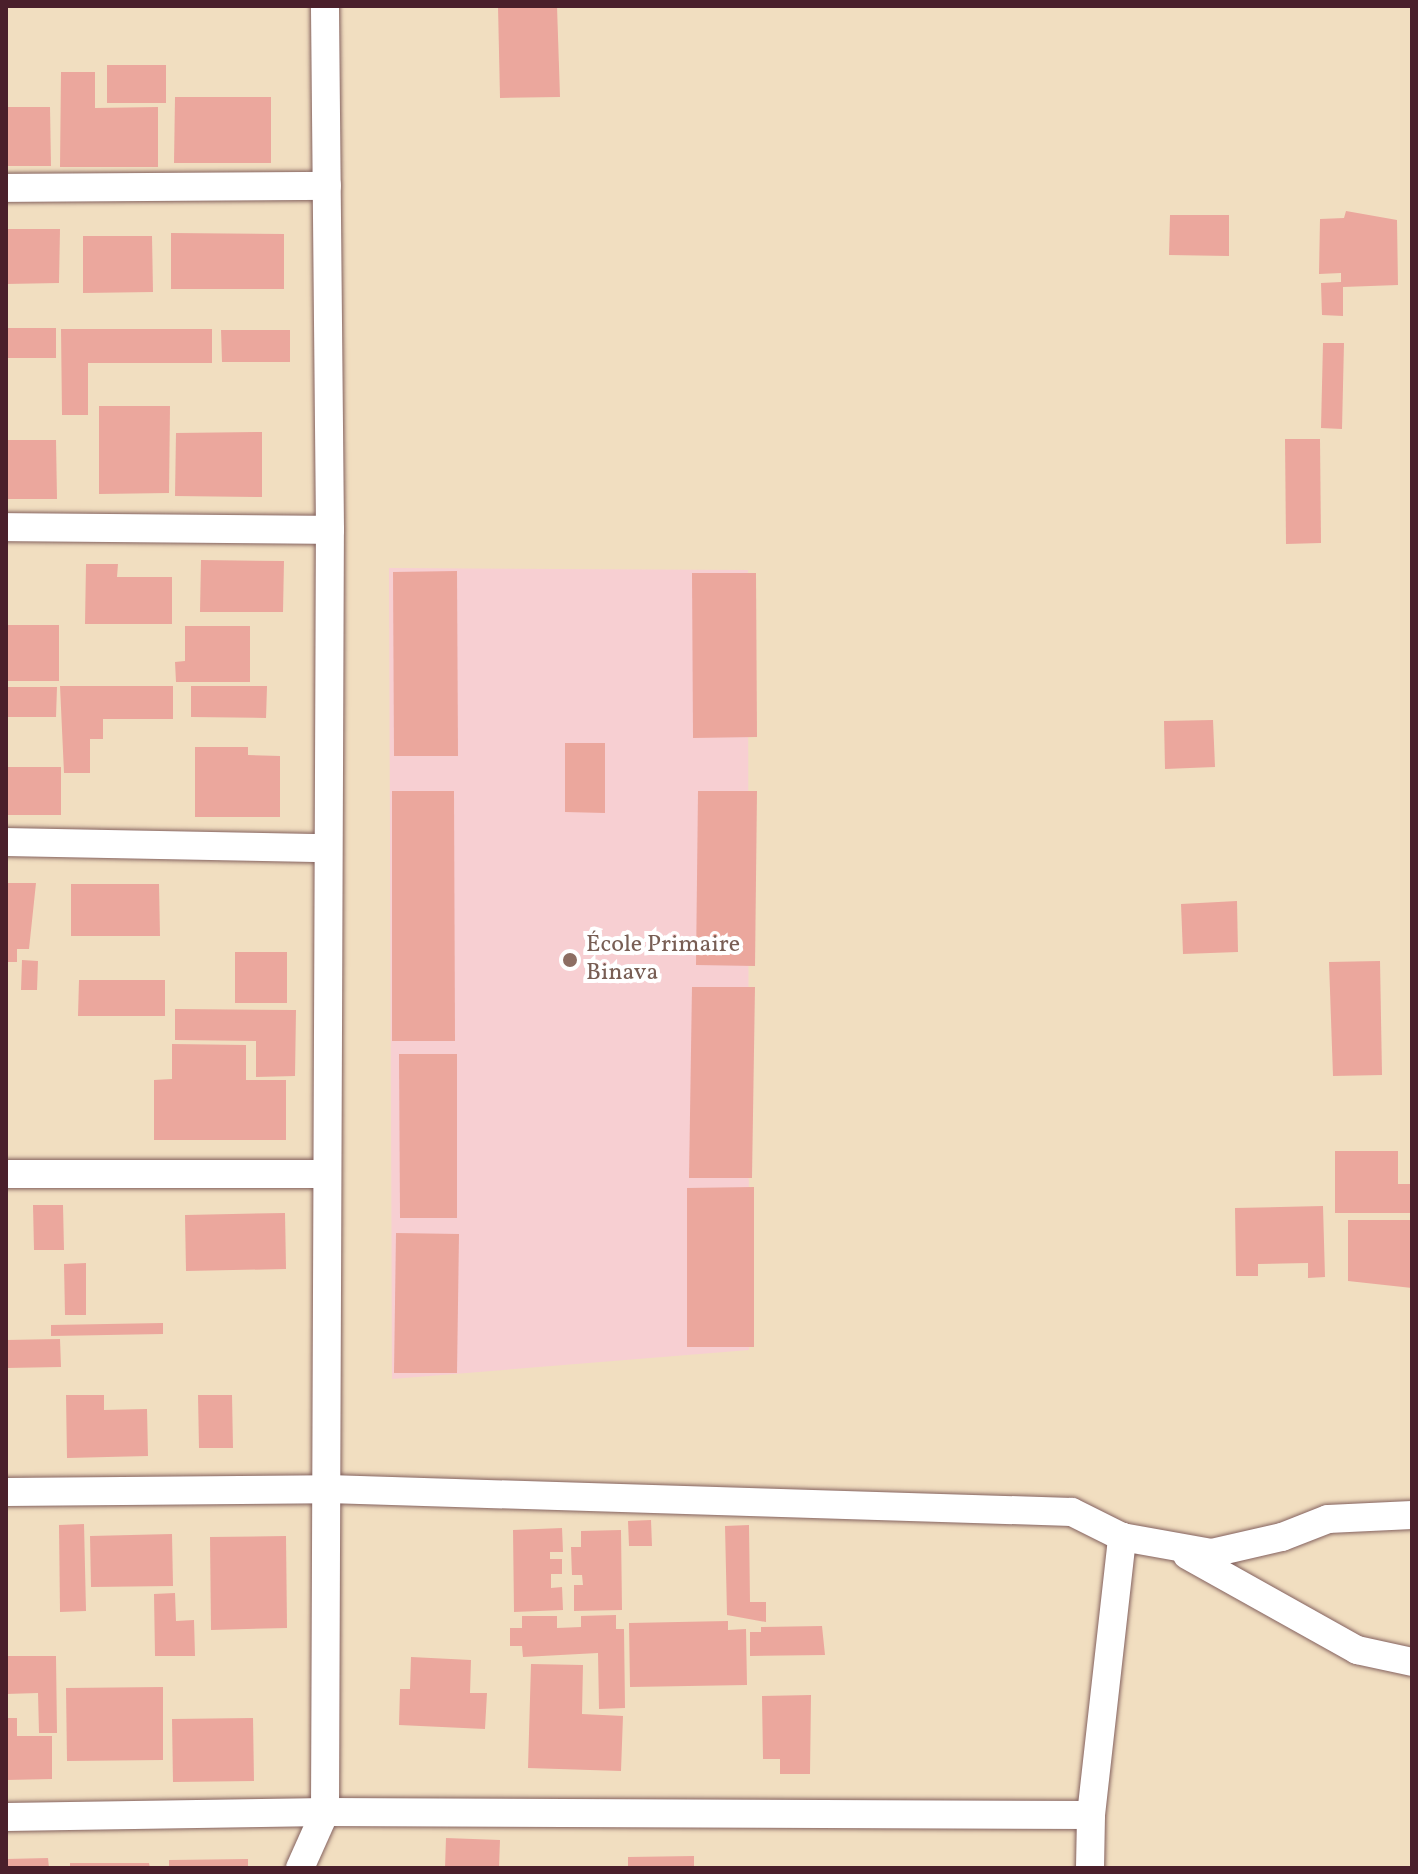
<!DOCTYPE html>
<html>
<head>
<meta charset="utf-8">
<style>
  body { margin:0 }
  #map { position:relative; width:1418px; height:1874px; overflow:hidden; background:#f1dec0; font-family:Vollkorn,serif }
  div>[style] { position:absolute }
  .built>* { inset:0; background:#f7cfd2 }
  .building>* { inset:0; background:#eba79d }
  .roads { filter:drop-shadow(0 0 2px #84625f) drop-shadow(0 0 2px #84625f) }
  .street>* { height:28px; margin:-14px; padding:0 14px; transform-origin:14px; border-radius:14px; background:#fff }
  .dots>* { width:22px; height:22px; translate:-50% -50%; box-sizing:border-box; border:4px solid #fff; border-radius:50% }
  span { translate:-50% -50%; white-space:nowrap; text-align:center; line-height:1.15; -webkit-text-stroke:8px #fff; paint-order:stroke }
  .education-label { font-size:24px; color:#785e54 }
  .left { translate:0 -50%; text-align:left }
  .frame { position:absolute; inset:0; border:8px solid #4a1f2b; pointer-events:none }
</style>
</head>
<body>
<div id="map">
  <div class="built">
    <div style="clip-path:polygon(389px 568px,748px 570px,749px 1350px,392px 1379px)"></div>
  </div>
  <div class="building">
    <div style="clip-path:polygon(498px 6px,557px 6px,560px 97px,500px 98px)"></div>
    <div style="clip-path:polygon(107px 65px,166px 65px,166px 103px,107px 103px)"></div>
    <div style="clip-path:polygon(61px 72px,95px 72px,95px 108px,158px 107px,158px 167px,60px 167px)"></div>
    <div style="clip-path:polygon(175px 97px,271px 97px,271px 163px,174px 163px)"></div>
    <div style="clip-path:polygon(6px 107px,50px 107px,51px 166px,6px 166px)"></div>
    <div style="clip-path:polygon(1346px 211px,1397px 220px,1398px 285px,1343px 287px,1343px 316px,1322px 315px,1321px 283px,1341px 282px,1341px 273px,1319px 274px,1320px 219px,1344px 218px)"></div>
    <div style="clip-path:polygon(1170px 215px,1229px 215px,1229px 256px,1169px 255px)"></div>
    <div style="clip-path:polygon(6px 229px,60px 229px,59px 283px,6px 284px)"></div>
    <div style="clip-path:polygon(171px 233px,284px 234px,284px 289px,171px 289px)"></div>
    <div style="clip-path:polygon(83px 236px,152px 236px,153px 292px,83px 293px)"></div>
    <div style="clip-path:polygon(6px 328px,56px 328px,56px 358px,6px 358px)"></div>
    <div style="clip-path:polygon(61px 329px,212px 329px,212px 363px,88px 363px,88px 415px,62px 415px)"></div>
    <div style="clip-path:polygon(221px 330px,290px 330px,290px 362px,222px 362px)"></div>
    <div style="clip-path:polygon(1323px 343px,1344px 343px,1342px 429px,1321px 428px)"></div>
    <div style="clip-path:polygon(99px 406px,170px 406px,169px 493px,99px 494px)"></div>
    <div style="clip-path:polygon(262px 432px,262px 497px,175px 496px,176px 433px)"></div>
    <div style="clip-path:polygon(1285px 439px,1320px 439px,1321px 543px,1286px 544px)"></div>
    <div style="clip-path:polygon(6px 440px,56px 440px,57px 499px,6px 499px)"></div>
    <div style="clip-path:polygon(201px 560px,284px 561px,283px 612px,200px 612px)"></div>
    <div style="clip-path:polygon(86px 564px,118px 564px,117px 577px,172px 577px,172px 624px,85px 624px)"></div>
    <div style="clip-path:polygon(457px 571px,458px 756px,394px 756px,393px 572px)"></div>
    <div style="clip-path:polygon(692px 573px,756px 573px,757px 737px,693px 738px)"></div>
    <div style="clip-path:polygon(6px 625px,59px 625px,59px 681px,6px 681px)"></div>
    <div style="clip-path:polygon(185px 626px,250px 626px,250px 682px,176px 682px,175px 662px,185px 661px)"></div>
    <div style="clip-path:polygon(60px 686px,173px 686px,173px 719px,103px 719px,103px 739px,90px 739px,90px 773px,64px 773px)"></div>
    <div style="clip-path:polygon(191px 686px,267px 686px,266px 718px,191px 717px)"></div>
    <div style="clip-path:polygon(6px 687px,57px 687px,56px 717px,6px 717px)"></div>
    <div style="clip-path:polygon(1213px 720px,1215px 767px,1165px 769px,1164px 721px)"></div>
    <div style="clip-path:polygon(565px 743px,605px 743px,605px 813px,565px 812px)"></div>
    <div style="clip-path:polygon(195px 747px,248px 747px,248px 755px,280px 756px,280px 817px,195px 817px)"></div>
    <div style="clip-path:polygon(6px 767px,61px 767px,61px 815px,6px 815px)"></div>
    <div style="clip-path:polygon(392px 791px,454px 791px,455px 1041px,392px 1041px)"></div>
    <div style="clip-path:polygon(698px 791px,757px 791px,755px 966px,696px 965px)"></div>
    <div style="clip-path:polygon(6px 883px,36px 883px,29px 949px,17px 949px,17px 962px,6px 962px)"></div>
    <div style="clip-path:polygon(71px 884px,159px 884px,160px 936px,71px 936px)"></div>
    <div style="clip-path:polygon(1237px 901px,1238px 952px,1183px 954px,1181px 904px)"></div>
    <div style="clip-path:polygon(235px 952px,287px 952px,287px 1003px,235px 1003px)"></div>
    <div style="clip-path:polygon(22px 960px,38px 961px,37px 990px,21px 990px)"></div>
    <div style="clip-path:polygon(1380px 961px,1382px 1075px,1333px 1076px,1329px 962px)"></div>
    <div style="clip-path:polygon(79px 980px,165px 980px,165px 1016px,78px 1016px)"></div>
    <div style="clip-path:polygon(692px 987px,755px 987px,752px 1178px,689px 1178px)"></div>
    <div style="clip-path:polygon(175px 1009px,296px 1010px,295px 1076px,256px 1077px,256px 1041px,175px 1040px)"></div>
    <div style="clip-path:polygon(172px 1044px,246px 1045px,246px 1080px,286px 1080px,286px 1140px,154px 1140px,154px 1080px,172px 1079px)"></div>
    <div style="clip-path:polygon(399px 1054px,457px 1054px,457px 1218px,400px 1218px)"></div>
    <div style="clip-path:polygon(1335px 1151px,1398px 1151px,1398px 1184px,1412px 1184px,1412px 1213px,1335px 1213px)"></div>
    <div style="clip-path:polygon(754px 1187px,754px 1347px,687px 1347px,687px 1188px)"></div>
    <div style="clip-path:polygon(33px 1205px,63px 1205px,64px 1250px,34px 1250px)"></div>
    <div style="clip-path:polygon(1323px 1206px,1325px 1277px,1308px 1278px,1308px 1263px,1258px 1264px,1258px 1276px,1236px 1276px,1235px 1208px)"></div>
    <div style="clip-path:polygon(285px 1213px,286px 1269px,186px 1271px,185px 1215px)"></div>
    <div style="clip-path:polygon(1348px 1220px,1412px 1220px,1412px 1288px,1348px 1281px)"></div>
    <div style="clip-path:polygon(396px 1233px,459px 1234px,457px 1373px,394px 1373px)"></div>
    <div style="clip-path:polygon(86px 1263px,86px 1315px,65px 1315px,64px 1264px)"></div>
    <div style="clip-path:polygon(163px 1323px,163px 1334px,51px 1336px,51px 1325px)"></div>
    <div style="clip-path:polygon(60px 1339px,61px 1367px,6px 1368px,6px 1340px)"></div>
    <div style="clip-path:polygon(66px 1395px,104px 1395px,104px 1410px,147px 1409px,148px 1456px,67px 1458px)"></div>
    <div style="clip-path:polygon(198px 1395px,232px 1395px,233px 1448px,199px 1448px)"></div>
    <div style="clip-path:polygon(651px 1520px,652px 1546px,629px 1546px,628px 1521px)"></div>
    <div style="clip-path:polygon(84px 1524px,86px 1611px,60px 1612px,59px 1525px)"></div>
    <div style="clip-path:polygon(749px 1525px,750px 1602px,766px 1602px,766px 1622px,727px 1615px,725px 1526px)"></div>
    <div style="clip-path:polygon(562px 1528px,563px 1552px,550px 1552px,550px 1559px,562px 1559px,562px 1574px,551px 1574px,551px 1588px,562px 1587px,563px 1610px,514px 1612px,513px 1530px)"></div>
    <div style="clip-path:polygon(621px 1530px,622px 1610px,574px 1611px,574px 1585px,583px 1585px,582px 1575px,572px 1575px,571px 1547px,581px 1547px,581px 1531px)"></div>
    <div style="clip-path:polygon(172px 1534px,173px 1586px,91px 1587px,90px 1536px)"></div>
    <div style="clip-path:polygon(286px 1536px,287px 1628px,211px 1630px,210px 1537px)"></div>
    <div style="clip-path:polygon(175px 1593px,176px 1621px,194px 1620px,195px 1656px,155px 1656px,154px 1594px)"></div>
    <div style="clip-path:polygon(616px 1615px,616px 1629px,624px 1629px,625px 1708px,599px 1709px,598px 1653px,523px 1657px,522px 1646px,510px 1646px,510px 1628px,522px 1628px,522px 1616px,557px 1616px,557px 1628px,581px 1627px,581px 1616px)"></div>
    <div style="clip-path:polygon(728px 1621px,728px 1630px,746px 1629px,747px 1685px,630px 1687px,629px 1623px)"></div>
    <div style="clip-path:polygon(822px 1626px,825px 1655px,750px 1656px,750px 1632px,761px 1632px,761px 1627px)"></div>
    <div style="clip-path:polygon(6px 1656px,56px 1656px,57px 1733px,39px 1733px,38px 1693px,6px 1694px)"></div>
    <div style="clip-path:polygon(411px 1657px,471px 1660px,470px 1693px,487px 1693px,485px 1729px,399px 1725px,400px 1689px,410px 1689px)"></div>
    <div style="clip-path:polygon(531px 1664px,583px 1665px,582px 1714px,623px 1716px,621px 1771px,528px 1768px)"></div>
    <div style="clip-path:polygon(163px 1687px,163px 1760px,67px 1761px,66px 1688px)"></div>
    <div style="clip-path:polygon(811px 1695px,810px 1774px,780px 1774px,780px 1759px,763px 1759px,762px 1696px)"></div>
    <div style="clip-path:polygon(6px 1718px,17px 1718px,17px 1736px,52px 1736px,52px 1779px,6px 1780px)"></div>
    <div style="clip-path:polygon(253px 1718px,254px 1781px,173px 1782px,172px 1719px)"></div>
    <div style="clip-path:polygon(446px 1838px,500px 1840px,499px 1868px,445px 1868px)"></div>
    <div style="clip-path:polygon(694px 1856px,694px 1868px,628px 1868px,628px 1857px)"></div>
    <div style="clip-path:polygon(48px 1858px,49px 1868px,6px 1868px,6px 1859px)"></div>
    <div style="clip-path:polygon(248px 1859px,248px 1868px,169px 1868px,169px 1860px)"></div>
    <div style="clip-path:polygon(70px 1863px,149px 1863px,150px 1868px,70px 1868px)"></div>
  </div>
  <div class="roads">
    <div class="street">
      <div style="left:6px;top:188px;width:321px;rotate:-0.4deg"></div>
      <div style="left:6px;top:527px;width:324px;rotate:0.5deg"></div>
      <div style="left:6px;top:842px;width:320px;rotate:1.1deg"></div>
      <div style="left:6px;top:1174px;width:319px"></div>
      <div style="left:6px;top:1492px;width:322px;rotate:-0.5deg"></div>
      <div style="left:328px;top:1489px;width:744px;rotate:1.77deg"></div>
      <div style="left:1072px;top:1512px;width:56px;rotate:26.6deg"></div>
      <div style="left:1187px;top:1555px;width:195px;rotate:29.2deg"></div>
      <div style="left:1357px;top:1650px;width:56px;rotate:12.3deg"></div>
      <div style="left:6px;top:1817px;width:319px;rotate:-0.9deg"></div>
      <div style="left:325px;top:1812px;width:766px;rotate:0.22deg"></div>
      <div style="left:300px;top:1868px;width:61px;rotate:-65.9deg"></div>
      <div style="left:325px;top:1812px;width:1282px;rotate:-89.78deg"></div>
      <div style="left:330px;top:530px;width:524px;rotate:-90.55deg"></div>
      <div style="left:1090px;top:1868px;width:53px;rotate:-88.9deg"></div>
      <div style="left:1091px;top:1815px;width:280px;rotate:-83.6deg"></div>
      <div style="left:1122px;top:1537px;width:91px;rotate:10.1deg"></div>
      <div style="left:1212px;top:1553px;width:72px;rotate:-12.9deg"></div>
      <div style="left:1282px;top:1537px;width:49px;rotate:-21.4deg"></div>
      <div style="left:1328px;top:1519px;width:84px;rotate:-2.7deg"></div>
    </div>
  </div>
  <div class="dots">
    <div style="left:570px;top:960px;background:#8d6e63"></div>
  </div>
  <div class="education-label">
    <span class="left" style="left:586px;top:960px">École Primaire<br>Binava</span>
  </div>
  <div class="frame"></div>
</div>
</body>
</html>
